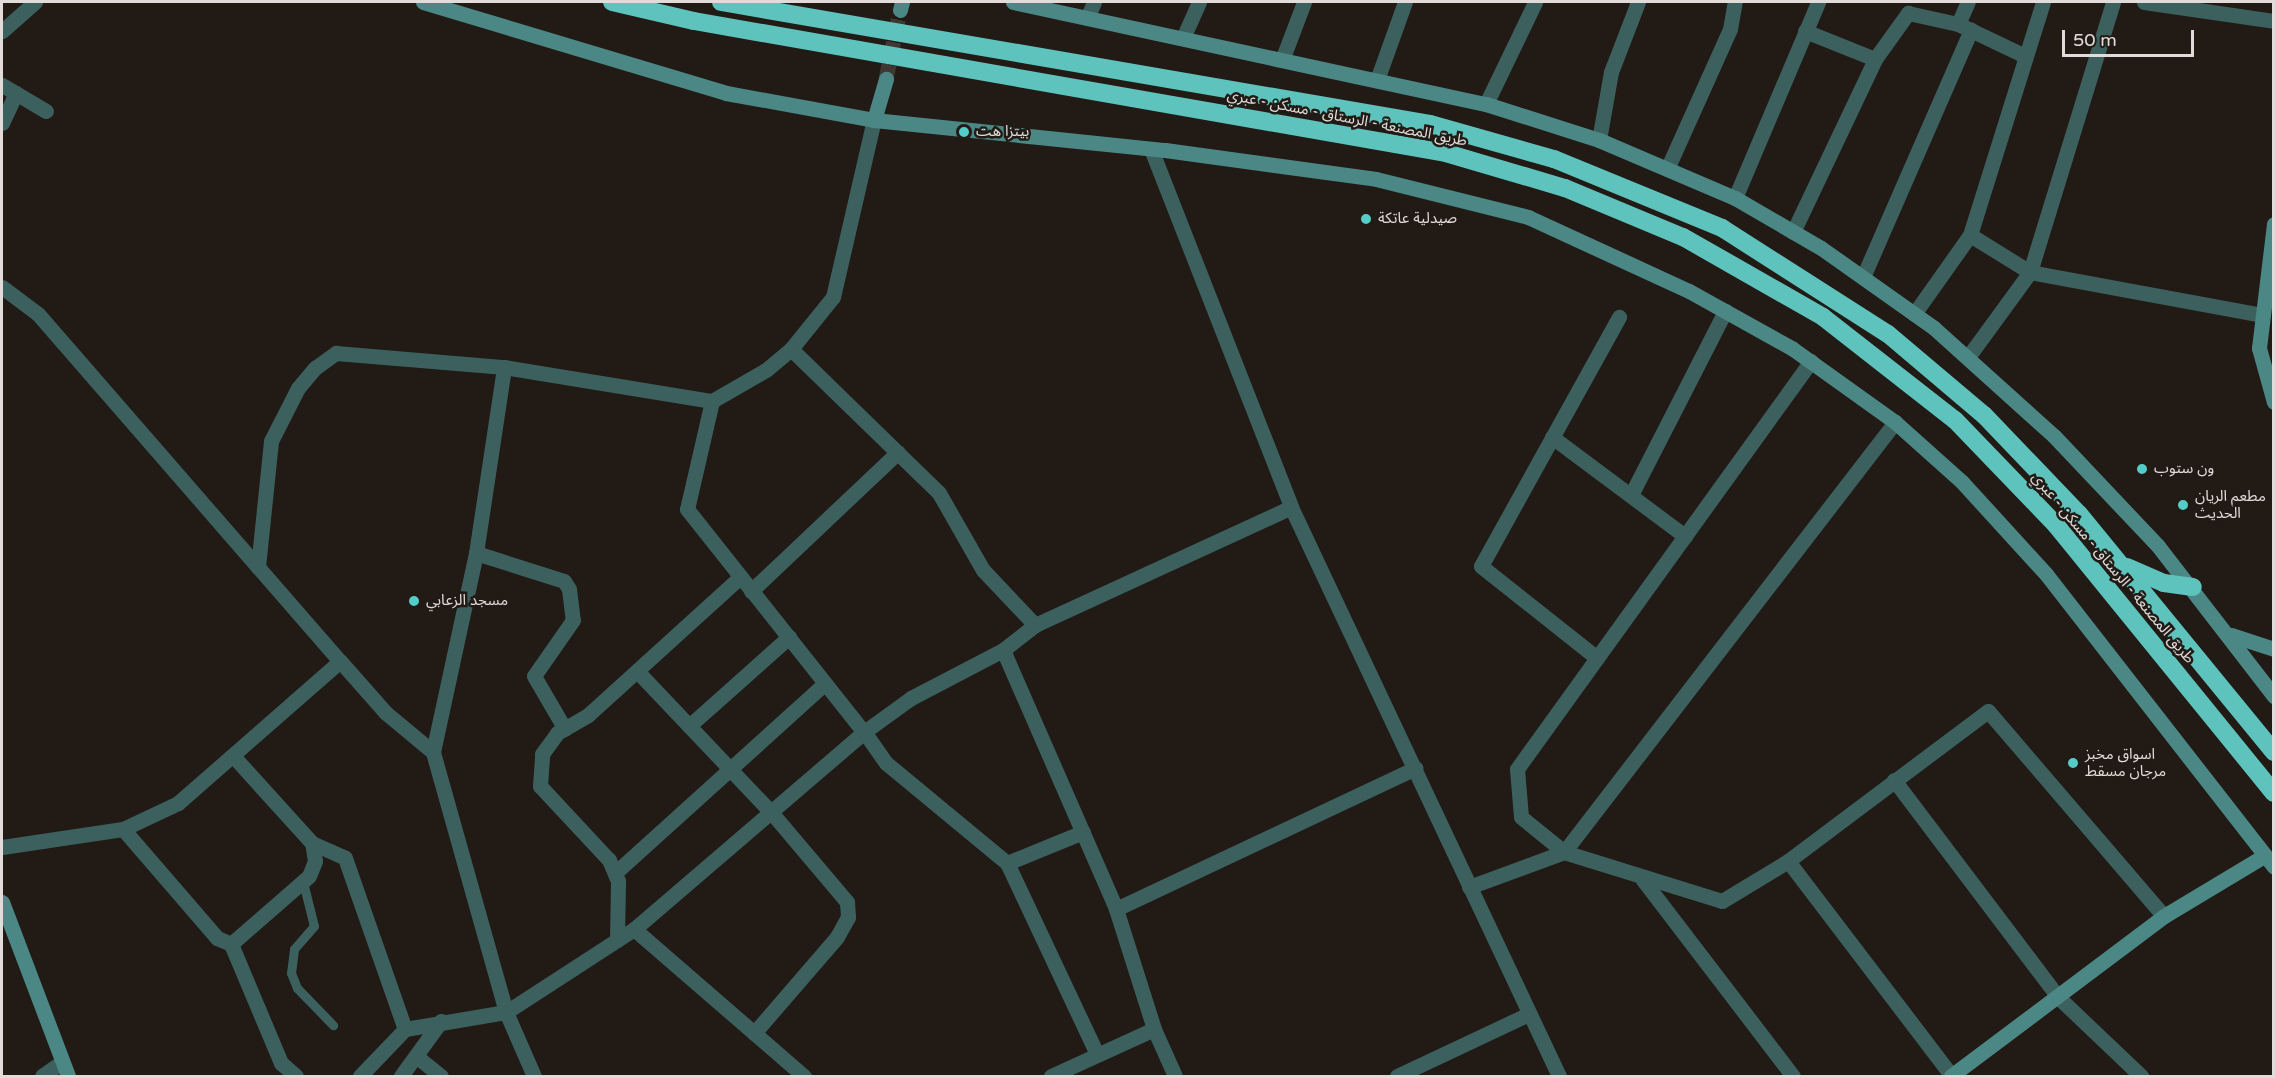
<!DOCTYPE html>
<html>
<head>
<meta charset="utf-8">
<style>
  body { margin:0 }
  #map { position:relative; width:2275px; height:1078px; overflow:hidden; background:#211a15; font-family:"Varela Round","Noto Sans Arabic",sans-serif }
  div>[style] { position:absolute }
  .secondary-tunnel>* { height:15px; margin-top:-7.5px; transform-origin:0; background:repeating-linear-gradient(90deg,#3e3732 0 15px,transparent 0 23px) }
  .lane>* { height:9px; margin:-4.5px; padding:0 4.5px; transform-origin:4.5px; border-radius:4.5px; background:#3c605e }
  .street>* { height:15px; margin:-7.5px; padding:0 7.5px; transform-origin:7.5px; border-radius:7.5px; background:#3c605e }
  .secondary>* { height:15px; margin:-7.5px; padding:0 7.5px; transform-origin:7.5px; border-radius:7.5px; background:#4b8885 }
  .highway>* { height:18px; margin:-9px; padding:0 9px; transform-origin:9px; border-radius:9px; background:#5ec2bd }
  .dots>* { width:16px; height:16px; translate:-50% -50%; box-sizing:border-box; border:3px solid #211a15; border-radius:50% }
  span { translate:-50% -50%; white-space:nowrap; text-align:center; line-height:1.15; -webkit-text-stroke:5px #211a15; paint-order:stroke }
  .street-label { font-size:15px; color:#e1dcd9 }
  .poi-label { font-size:15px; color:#e1dcd9 }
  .left { translate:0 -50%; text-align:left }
  .frame { position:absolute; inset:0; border:3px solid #e1dcd9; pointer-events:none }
  .scale { position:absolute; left:2062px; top:30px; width:132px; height:27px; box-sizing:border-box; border:3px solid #e1dcd9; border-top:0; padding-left:8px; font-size:18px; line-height:21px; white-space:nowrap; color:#e1dcd9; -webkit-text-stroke:4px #211a15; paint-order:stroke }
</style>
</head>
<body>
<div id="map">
  <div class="secondary-tunnel">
    <div style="left:886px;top:79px;width:70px;rotate:-78.5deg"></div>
  </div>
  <div class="lane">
    <div style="left:303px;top:882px;width:45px;rotate:76deg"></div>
    <div style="left:314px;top:926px;width:30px;rotate:131deg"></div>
    <div style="left:294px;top:949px;width:24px;rotate:97deg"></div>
    <div style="left:291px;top:973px;width:16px;rotate:68deg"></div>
    <div style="left:297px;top:988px;width:52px;rotate:45.8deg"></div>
  </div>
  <div class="street">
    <div style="left:2144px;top:2px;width:131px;rotate:8.3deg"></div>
    <div style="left:1087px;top:18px;width:17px;rotate:-66deg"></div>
    <div style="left:1958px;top:24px;width:24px;rotate:-66deg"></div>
    <div style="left:2px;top:31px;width:44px;rotate:-41.3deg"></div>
    <div style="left:1805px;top:31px;width:75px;rotate:21.8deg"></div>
    <div style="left:1183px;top:38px;width:39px;rotate:-66deg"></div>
    <div style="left:1282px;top:60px;width:62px;rotate:-69.2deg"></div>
    <div style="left:1377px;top:80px;width:83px;rotate:-70.3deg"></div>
    <div style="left:2px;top:85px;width:51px;rotate:30.6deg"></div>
    <div style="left:1486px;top:104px;width:113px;rotate:-64.3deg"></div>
    <div style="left:2px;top:123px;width:33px;rotate:-65deg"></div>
    <div style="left:1599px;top:140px;width:69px;rotate:-80deg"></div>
    <div style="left:1611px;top:72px;width:75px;rotate:-68.9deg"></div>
    <div style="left:1151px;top:149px;width:384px;rotate:68.6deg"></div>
    <div style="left:1291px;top:507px;width:629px;rotate:64.78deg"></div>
    <div style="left:1668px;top:167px;width:151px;rotate:-65.8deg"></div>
    <div style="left:1730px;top:29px;width:27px;rotate:-80deg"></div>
    <div style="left:1735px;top:198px;width:213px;rotate:-67deg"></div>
    <div style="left:1793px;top:232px;width:191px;rotate:-64.6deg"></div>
    <div style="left:1875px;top:59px;width:57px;rotate:-54.3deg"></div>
    <div style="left:1908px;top:13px;width:51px;rotate:12.4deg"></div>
    <div style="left:1958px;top:24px;width:72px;rotate:25.5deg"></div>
    <div style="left:1970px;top:235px;width:244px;rotate:-72.6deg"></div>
    <div style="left:1863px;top:277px;width:270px;rotate:-66.4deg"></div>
    <div style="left:2px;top:287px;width:45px;rotate:36.9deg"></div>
    <div style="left:38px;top:314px;width:460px;rotate:49deg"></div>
    <div style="left:340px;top:661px;width:69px;rotate:48.5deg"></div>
    <div style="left:386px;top:713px;width:61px;rotate:39.7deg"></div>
    <div style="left:1914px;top:314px;width:97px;rotate:-54.7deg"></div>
    <div style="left:1970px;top:235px;width:70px;rotate:31.7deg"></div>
    <div style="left:2030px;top:272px;width:237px;rotate:10.5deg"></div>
    <div style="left:791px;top:349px;width:206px;rotate:44.2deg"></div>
    <div style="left:939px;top:493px;width:89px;rotate:60.3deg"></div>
    <div style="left:983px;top:570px;width:76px;rotate:46.6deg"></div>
    <div style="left:1968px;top:357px;width:105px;rotate:-53.9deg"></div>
    <div style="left:2030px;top:272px;width:282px;rotate:-72.9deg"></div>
    <div style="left:1811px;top:361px;width:503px;rotate:125.78deg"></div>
    <div style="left:1517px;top:769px;width:48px;rotate:85.2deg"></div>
    <div style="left:1521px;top:817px;width:55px;rotate:39.1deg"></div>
    <div style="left:1564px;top:852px;width:543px;rotate:-52.41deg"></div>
    <div style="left:712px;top:401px;width:111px;rotate:103deg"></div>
    <div style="left:687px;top:509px;width:285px;rotate:51.6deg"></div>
    <div style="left:864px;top:732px;width:303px;rotate:139.4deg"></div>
    <div style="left:634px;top:929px;width:153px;rotate:147deg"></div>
    <div style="left:506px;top:1012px;width:270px;rotate:-105.7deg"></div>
    <div style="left:433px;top:752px;width:204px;rotate:-77.8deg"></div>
    <div style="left:476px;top:553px;width:188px;rotate:-81.4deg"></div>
    <div style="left:504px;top:367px;width:211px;rotate:9.3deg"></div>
    <div style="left:712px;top:401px;width:62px;rotate:-29.9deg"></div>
    <div style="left:766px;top:370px;width:33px;rotate:-40deg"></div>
    <div style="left:791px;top:349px;width:67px;rotate:-51.1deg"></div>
    <div style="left:833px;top:297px;width:182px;rotate:-77deg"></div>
    <div style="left:1552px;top:437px;width:166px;rotate:36.7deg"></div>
    <div style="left:1631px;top:495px;width:207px;rotate:-62.9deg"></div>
    <div style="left:476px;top:553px;width:92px;rotate:17.7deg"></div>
    <div style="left:564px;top:581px;width:9px;rotate:58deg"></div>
    <div style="left:569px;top:589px;width:31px;rotate:83deg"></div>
    <div style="left:573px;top:620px;width:68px;rotate:124.9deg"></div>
    <div style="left:534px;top:676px;width:61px;rotate:59.7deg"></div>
    <div style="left:258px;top:567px;width:127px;rotate:-84.1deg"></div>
    <div style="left:271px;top:441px;width:59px;rotate:-63deg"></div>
    <div style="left:298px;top:388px;width:26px;rotate:-50deg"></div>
    <div style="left:315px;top:368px;width:26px;rotate:-36deg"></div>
    <div style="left:336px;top:353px;width:169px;rotate:4.8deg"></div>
    <div style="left:751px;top:591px;width:202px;rotate:-43.4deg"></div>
    <div style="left:1003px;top:650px;width:283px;rotate:66.4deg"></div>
    <div style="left:1116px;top:909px;width:126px;rotate:72.4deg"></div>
    <div style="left:1154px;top:1029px;width:51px;rotate:65.9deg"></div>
    <div style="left:1597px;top:658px;width:148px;rotate:-141.6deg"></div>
    <div style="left:1481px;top:566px;width:285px;rotate:-61deg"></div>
    <div style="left:637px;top:671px;width:195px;rotate:46.5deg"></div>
    <div style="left:771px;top:812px;width:118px;rotate:49.8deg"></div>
    <div style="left:847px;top:902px;width:15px;rotate:86deg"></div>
    <div style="left:848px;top:917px;width:23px;rotate:119deg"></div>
    <div style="left:837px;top:937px;width:127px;rotate:130.8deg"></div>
    <div style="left:689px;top:726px;width:134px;rotate:-41.7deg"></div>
    <div style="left:1894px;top:780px;width:272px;rotate:52.9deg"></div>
    <div style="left:2058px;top:997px;width:115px;rotate:43.6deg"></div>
    <div style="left:123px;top:829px;width:144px;rotate:49.2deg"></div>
    <div style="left:217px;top:938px;width:15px;rotate:23deg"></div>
    <div style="left:231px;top:944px;width:129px;rotate:67.2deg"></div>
    <div style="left:281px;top:1063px;width:20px;rotate:41deg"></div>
    <div style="left:312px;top:843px;width:36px;rotate:24deg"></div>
    <div style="left:345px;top:858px;width:181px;rotate:70.7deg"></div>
    <div style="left:2px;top:847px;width:122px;rotate:-8.5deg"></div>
    <div style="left:123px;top:829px;width:61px;rotate:-25.3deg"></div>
    <div style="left:178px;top:803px;width:215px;rotate:-41.2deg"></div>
    <div style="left:1788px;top:861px;width:270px;rotate:52.7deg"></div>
    <div style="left:1007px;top:863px;width:82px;rotate:-22.2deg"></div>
    <div style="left:615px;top:873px;width:283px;rotate:-42.1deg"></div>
    <div style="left:1643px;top:880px;width:247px;rotate:52.6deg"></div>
    <div style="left:1469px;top:887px;width:101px;rotate:-20.2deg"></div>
    <div style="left:1564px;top:852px;width:165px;rotate:17.2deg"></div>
    <div style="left:1722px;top:901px;width:77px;rotate:-31.2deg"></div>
    <div style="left:1788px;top:861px;width:250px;rotate:-36.9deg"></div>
    <div style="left:1988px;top:711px;width:270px;rotate:49.4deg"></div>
    <div style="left:1116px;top:909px;width:331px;rotate:-25.2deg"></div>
    <div style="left:634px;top:929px;width:225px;rotate:40.9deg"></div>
    <div style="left:617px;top:940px;width:59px;rotate:-89deg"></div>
    <div style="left:618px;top:881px;width:23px;rotate:-113deg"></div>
    <div style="left:609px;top:860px;width:101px;rotate:-133deg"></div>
    <div style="left:540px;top:786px;width:32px;rotate:-86deg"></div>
    <div style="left:542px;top:754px;width:26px;rotate:-54deg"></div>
    <div style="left:557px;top:733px;width:36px;rotate:-30deg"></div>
    <div style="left:588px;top:715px;width:205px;rotate:-42.2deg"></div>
    <div style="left:231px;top:944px;width:103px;rotate:-41.1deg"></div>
    <div style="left:309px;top:876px;width:16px;rotate:-68deg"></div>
    <div style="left:315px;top:861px;width:18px;rotate:-99deg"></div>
    <div style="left:312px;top:843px;width:116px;rotate:-132.2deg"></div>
    <div style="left:1096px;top:1052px;width:209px;rotate:-115.2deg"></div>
    <div style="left:1007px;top:863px;width:157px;rotate:-140.4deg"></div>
    <div style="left:886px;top:763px;width:38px;rotate:-125deg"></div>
    <div style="left:864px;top:732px;width:58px;rotate:-35.9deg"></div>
    <div style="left:911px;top:698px;width:104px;rotate:-27.6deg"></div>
    <div style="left:1003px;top:650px;width:41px;rotate:-38deg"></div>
    <div style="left:1035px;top:625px;width:282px;rotate:-24.7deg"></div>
    <div style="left:416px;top:1056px;width:32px;rotate:39deg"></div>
    <div style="left:42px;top:1076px;width:24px;rotate:-35deg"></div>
    <div style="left:360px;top:1076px;width:65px;rotate:-46.2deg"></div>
    <div style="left:405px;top:1029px;width:102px;rotate:-9.6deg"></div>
    <div style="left:506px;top:1012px;width:70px;rotate:66.4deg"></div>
    <div style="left:401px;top:1076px;width:68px;rotate:-54deg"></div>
    <div style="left:1051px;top:1076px;width:113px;rotate:-24.5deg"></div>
    <div style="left:1397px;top:1076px;width:146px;rotate:-25.2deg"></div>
  </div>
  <div class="secondary">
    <div style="left:423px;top:2px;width:316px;rotate:16.7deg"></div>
    <div style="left:726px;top:93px;width:150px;rotate:10.3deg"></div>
    <div style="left:874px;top:120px;width:293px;rotate:5.9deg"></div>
    <div style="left:1165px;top:150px;width:213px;rotate:7.8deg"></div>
    <div style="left:1376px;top:179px;width:157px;rotate:14deg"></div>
    <div style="left:1528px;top:217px;width:177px;rotate:24.7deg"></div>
    <div style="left:1689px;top:291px;width:119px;rotate:29.1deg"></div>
    <div style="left:1793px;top:349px;width:125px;rotate:35.6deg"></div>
    <div style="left:1895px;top:422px;width:90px;rotate:41.8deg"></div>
    <div style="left:1962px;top:482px;width:125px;rotate:47.6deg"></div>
    <div style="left:2046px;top:574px;width:371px;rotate:52.1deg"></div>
    <div style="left:1013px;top:2px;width:484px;rotate:12.2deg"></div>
    <div style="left:1486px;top:104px;width:119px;rotate:17.7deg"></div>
    <div style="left:1599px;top:140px;width:148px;rotate:23.1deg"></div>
    <div style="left:1735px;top:198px;width:99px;rotate:30.2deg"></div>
    <div style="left:1821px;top:248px;width:138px;rotate:35.3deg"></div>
    <div style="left:1934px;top:328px;width:161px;rotate:42deg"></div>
    <div style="left:2054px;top:436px;width:151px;rotate:46.6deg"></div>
    <div style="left:2158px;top:546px;width:190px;rotate:52.3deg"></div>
    <div style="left:900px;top:10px;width:8px;rotate:-76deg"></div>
    <div style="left:874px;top:120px;width:43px;rotate:-73.7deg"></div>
    <div style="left:2274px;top:224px;width:125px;rotate:96.9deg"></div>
    <div style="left:2259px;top:348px;width:56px;rotate:74.5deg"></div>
    <div style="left:2231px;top:635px;width:45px;rotate:18deg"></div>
    <div style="left:2px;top:902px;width:186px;rotate:69.2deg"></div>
    <div style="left:1951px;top:1076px;width:266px;rotate:-36.9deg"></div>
    <div style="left:2164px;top:916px;width:117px;rotate:-31deg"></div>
  </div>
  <div class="highway">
    <div style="left:612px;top:2px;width:84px;rotate:13deg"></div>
    <div style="left:694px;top:21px;width:763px;rotate:9.96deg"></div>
    <div style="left:1446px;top:153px;width:124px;rotate:16.4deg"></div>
    <div style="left:1565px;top:188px;width:128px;rotate:22.6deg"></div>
    <div style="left:1683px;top:237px;width:161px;rotate:29.7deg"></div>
    <div style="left:1823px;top:317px;width:167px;rotate:38deg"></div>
    <div style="left:1955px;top:420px;width:146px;rotate:46.1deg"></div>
    <div style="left:2056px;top:525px;width:345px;rotate:50.9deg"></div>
    <div style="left:721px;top:2px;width:719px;rotate:9.76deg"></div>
    <div style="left:1430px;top:124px;width:129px;rotate:15.8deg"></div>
    <div style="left:1554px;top:159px;width:182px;rotate:22.3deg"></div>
    <div style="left:1722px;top:228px;width:197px;rotate:32.6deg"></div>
    <div style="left:1888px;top:334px;width:126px;rotate:40.2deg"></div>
    <div style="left:1984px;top:415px;width:137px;rotate:46.2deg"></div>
    <div style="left:2079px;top:514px;width:308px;rotate:50.7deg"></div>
    <div style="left:2127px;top:567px;width:40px;rotate:23.4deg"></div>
    <div style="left:2164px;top:583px;width:29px;rotate:8deg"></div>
  </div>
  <div class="dots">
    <div style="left:964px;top:132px;background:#54cdc8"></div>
    <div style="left:1366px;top:219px;background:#54cdc8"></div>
    <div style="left:2142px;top:469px;background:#54cdc8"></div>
    <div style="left:2183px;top:505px;background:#54cdc8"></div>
    <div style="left:414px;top:601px;background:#54cdc8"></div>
    <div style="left:2073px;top:763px;background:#54cdc8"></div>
  </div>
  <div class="street-label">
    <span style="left:1347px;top:118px;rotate:11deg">طريق المصنعة - الرستاق - مسكن - عبري</span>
    <span style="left:2113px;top:568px;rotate:50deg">طريق المصنعة - الرستاق - مسكن - عبري</span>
  </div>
  <div class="poi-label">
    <span class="left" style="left:976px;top:132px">بيتزا هت</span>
    <span class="left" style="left:1378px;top:219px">صيدلية عاتكة</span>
    <span class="left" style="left:2154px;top:469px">ون ستوب</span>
    <span class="left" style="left:2195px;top:505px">مطعم الريان<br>الحديث</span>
    <span class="left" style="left:426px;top:601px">مسجد الزعابي</span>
    <span class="left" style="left:2085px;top:763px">اسواق مخبز<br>مرجان مسقط</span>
  </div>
  <div class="frame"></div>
  <div class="scale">50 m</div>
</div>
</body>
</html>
